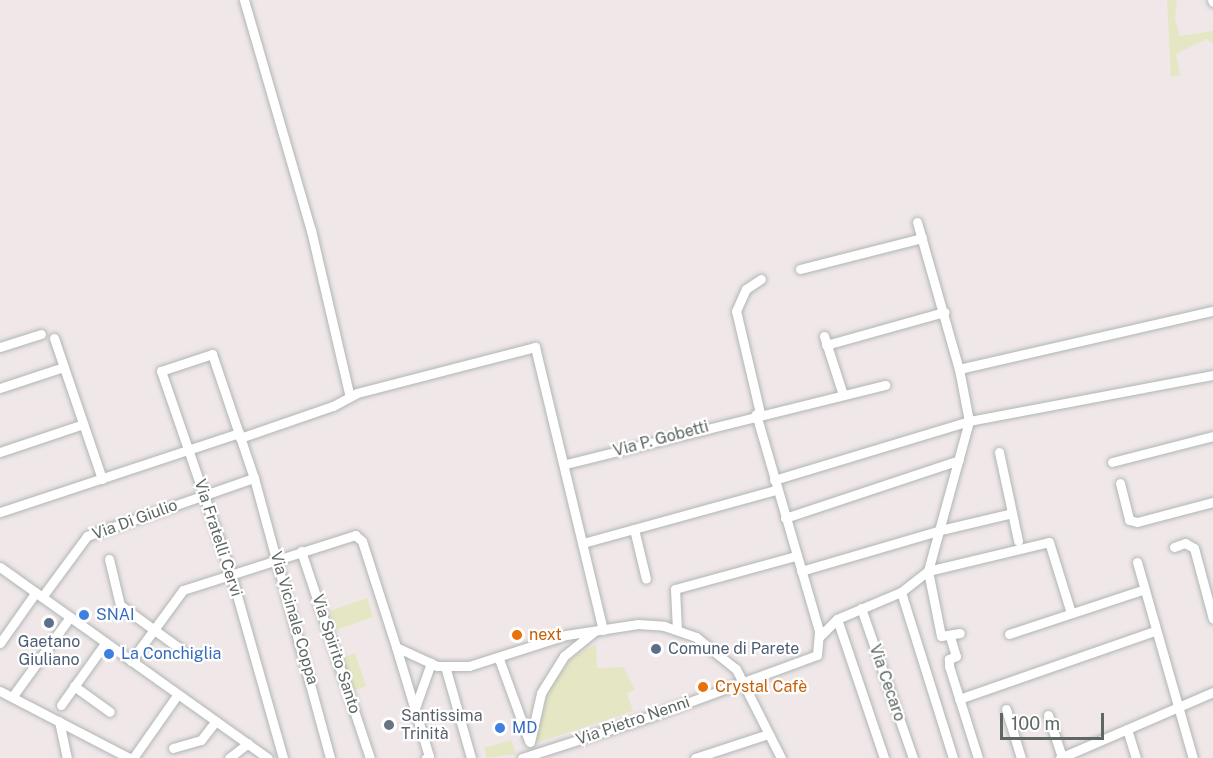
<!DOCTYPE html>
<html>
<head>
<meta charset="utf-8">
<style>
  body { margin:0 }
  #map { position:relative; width:1213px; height:758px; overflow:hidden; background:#f0e7e8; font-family:"Public Sans",sans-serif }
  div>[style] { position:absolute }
  .green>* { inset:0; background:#e5e7c4 }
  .roads { filter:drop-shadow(0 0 2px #afb6b4) drop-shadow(0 0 2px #afb6b4) }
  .minor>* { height:9px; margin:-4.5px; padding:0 4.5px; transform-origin:4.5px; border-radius:4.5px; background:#fff }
  .dots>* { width:16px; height:16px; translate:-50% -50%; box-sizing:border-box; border:3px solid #fff; border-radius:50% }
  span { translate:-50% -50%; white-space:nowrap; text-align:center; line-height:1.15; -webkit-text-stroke:4.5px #fff; paint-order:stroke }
  .street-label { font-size:16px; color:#5e6763 }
  .shop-label { font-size:16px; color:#366cbe }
  .left { translate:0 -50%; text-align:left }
  .food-label { font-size:16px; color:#c56008 }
  .service-label { font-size:16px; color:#4e5e75 }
  .worship-label { font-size:16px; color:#5b616d }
  .scale { position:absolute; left:1000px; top:713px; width:104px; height:27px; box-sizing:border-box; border:3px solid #5e6763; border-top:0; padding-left:8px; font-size:18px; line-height:21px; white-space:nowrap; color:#5e6763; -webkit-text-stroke:4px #fff; paint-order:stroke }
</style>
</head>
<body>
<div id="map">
  <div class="green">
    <div style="clip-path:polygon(1167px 0,1177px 0,1175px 19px,1180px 36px,1213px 31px,1213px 44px,1207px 39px,1176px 54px,1180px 75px,1171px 77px)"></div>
    <div style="clip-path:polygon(367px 598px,373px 617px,336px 630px,330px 611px)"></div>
    <div style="clip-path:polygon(596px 644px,597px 668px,624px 667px,635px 690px,627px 693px,633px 711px,536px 743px,549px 688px,572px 658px)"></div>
    <div style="clip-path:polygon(355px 653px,366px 686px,352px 691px,341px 658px)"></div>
    <div style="clip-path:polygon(511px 740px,516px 754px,487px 758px,484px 748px)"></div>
  </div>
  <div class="roads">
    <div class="minor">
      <div style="left:244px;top:0;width:240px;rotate:73.8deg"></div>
      <div style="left:311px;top:230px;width:171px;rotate:76.9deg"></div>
      <div style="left:1212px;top:0;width:2px;rotate:63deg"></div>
      <div style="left:917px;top:222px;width:153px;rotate:74.1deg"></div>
      <div style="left:959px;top:369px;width:53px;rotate:79.1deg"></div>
      <div style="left:969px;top:421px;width:156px;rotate:105.3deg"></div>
      <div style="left:928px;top:571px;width:66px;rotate:78.7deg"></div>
      <div style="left:941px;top:636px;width:19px;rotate:-9deg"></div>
      <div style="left:800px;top:269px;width:126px;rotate:-14.3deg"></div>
      <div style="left:824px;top:336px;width:62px;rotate:72.1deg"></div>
      <div style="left:54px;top:338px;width:149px;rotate:71.2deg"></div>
      <div style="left:826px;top:345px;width:123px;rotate:-15.6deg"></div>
      <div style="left:0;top:347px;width:43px;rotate:-17.6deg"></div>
      <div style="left:959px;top:369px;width:261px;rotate:-12.9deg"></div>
      <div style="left:0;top:388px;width:67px;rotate:-18.2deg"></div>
      <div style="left:760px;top:413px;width:105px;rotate:-103.2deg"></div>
      <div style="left:736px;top:311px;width:24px;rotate:-66deg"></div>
      <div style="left:746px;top:289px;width:18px;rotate:-34deg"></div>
      <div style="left:240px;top:438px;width:98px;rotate:-19deg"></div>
      <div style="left:333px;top:406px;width:27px;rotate:-28deg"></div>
      <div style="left:357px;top:393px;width:184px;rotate:-14.5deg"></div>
      <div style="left:535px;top:347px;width:291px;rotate:76.5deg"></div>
      <div style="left:0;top:452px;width:88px;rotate:-18.6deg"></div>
      <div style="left:999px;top:452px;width:91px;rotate:77.9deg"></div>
      <div style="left:1112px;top:462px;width:104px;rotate:-14.4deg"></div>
      <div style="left:566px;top:464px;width:329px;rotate:-13.9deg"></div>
      <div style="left:774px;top:480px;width:204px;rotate:-16.8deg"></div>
      <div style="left:969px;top:421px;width:248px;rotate:-10.7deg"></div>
      <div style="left:1120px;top:483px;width:38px;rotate:76deg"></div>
      <div style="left:1129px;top:520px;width:8px;rotate:14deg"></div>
      <div style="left:1137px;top:522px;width:79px;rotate:-14.7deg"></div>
      <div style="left:0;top:512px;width:252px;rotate:-18.3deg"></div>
      <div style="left:785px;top:518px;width:183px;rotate:-18.4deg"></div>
      <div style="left:634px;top:529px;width:51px;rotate:76.5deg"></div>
      <div style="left:583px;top:543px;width:200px;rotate:-15.4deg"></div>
      <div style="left:1174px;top:547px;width:12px;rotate:-20deg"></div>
      <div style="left:1185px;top:543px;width:10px;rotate:29deg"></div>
      <div style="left:1194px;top:548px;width:73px;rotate:75deg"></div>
      <div style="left:301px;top:551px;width:218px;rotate:71.6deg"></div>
      <div style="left:109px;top:559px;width:47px;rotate:76.6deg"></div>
      <div style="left:120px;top:605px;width:77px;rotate:36deg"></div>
      <div style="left:1137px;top:562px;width:204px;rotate:74.1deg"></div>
      <div style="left:0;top:567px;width:329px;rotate:35.5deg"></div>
      <div style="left:801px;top:571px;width:150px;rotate:-16.3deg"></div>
      <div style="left:945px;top:529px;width:69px;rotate:-13.4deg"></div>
      <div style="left:901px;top:592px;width:174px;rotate:72.6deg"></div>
      <div style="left:42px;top:597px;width:76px;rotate:-53.6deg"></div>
      <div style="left:87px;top:536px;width:177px;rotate:-19.2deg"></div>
      <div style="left:861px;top:608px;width:159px;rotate:70.9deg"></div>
      <div style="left:837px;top:619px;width:147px;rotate:71.3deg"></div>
      <div style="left:677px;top:630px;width:41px;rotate:-92.8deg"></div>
      <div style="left:675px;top:589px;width:125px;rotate:-15.3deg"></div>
      <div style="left:1009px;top:634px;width:137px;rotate:-18.3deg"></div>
      <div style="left:820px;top:636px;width:24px;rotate:-45deg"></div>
      <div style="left:837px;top:619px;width:69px;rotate:-22.9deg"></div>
      <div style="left:901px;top:592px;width:34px;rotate:-38deg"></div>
      <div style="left:928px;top:571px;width:124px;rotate:-13.5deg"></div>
      <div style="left:1049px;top:542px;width:74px;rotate:72.8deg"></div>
      <div style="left:951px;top:640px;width:17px;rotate:73deg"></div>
      <div style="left:956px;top:656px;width:8px;rotate:157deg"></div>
      <div style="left:949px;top:659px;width:7px;rotate:90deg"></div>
      <div style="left:949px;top:666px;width:96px;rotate:72.5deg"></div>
      <div style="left:0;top:643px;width:62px;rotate:-54.8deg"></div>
      <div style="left:396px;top:647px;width:45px;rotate:24.9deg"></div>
      <div style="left:437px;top:666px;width:32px"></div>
      <div style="left:469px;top:666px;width:102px;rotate:-17.7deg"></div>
      <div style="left:566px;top:635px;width:73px;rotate:-8.7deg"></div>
      <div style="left:638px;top:624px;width:26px;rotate:4deg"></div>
      <div style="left:664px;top:626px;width:34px;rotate:19deg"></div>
      <div style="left:696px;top:637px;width:51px;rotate:38.7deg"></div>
      <div style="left:736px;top:669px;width:100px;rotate:63.2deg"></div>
      <div style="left:499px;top:659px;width:87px;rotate:69.9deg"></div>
      <div style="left:131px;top:661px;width:88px;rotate:-53.8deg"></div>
      <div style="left:183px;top:590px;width:181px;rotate:-17.7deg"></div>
      <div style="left:355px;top:535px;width:9px;rotate:41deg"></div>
      <div style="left:362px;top:541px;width:111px;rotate:72.2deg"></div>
      <div style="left:396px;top:647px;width:114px;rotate:73.2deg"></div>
      <div style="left:429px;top:756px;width:4px;rotate:146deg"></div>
      <div style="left:445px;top:666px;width:96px;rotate:74.2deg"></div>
      <div style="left:74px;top:686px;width:44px;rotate:35.8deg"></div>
      <div style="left:0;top:691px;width:145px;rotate:27.4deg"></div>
      <div style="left:15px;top:693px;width:94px;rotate:-54.1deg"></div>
      <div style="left:959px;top:699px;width:207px;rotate:-19.2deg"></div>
      <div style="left:61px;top:705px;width:77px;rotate:-54.5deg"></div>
      <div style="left:415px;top:708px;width:48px;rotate:-70.4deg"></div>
      <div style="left:1006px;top:709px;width:51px;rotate:73deg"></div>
      <div style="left:1048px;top:715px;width:44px;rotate:71.6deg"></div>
      <div style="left:59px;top:721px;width:38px;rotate:78deg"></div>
      <div style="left:1127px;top:729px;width:30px;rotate:73deg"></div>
      <div style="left:530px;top:742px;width:50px;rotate:-77.3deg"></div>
      <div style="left:541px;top:693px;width:44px;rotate:-58.1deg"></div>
      <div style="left:564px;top:656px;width:40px;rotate:-39deg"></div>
      <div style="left:173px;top:748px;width:29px;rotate:-16deg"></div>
      <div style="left:201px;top:740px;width:24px;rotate:-52deg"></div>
      <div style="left:133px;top:758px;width:78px;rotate:-54.9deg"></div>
      <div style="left:229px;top:758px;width:24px;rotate:-38deg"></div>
      <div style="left:283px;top:758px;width:191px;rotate:-105.8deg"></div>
      <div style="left:231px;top:574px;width:215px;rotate:-109deg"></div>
      <div style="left:161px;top:371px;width:54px;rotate:-18.4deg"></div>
      <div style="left:212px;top:354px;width:131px;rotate:71.3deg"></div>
      <div style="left:254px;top:478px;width:290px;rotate:74.8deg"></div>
      <div style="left:522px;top:758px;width:127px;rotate:-17.9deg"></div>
      <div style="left:643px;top:719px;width:185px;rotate:-20.2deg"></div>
      <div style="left:817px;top:655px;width:24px;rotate:-85deg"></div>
      <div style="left:819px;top:631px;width:226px;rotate:-106.2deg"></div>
      <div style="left:695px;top:758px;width:77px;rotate:-18.2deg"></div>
      <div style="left:1060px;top:758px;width:167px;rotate:-23.3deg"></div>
    </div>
  </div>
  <div class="dots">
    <div style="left:84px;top:615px;background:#3f7fe0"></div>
    <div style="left:49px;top:623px;background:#5c6f8a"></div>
    <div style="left:517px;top:635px;background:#e8710a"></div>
    <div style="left:656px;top:649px;background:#5c6f8a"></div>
    <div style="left:109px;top:654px;background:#3f7fe0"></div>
    <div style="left:703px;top:687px;background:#e8710a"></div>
    <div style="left:389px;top:725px;background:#6b7280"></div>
    <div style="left:500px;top:728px;background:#3f7fe0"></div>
  </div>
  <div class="street-label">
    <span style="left:661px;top:439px;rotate:-15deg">Via P. Gobetti</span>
    <span style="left:135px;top:520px;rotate:-20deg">Via Di Giulio</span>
    <span style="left:218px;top:538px;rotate:72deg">Via Fratelli Cervi</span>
    <span style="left:294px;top:618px;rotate:74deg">Via Vicinale Coppa</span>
    <span style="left:336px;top:654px;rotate:72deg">Via Spirito Santo</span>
    <span style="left:887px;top:683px;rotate:71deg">Via Cecaro</span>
    <span style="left:633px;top:721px;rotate:-19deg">Via Pietro Nenni</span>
  </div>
  <div class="shop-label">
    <span class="left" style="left:96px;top:615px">SNAI</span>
    <span class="left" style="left:121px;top:654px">La Conchiglia</span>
    <span class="left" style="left:512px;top:728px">MD</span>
  </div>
  <div class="food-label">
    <span class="left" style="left:529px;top:635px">next</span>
    <span class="left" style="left:715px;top:687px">Crystal Cafè</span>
  </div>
  <div class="service-label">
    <span style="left:49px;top:651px">Gaetano<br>Giuliano</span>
    <span class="left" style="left:668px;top:649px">Comune di Parete</span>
  </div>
  <div class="worship-label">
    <span class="left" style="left:401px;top:725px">Santissima<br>Trinità</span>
  </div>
  <div class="scale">100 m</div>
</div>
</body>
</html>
